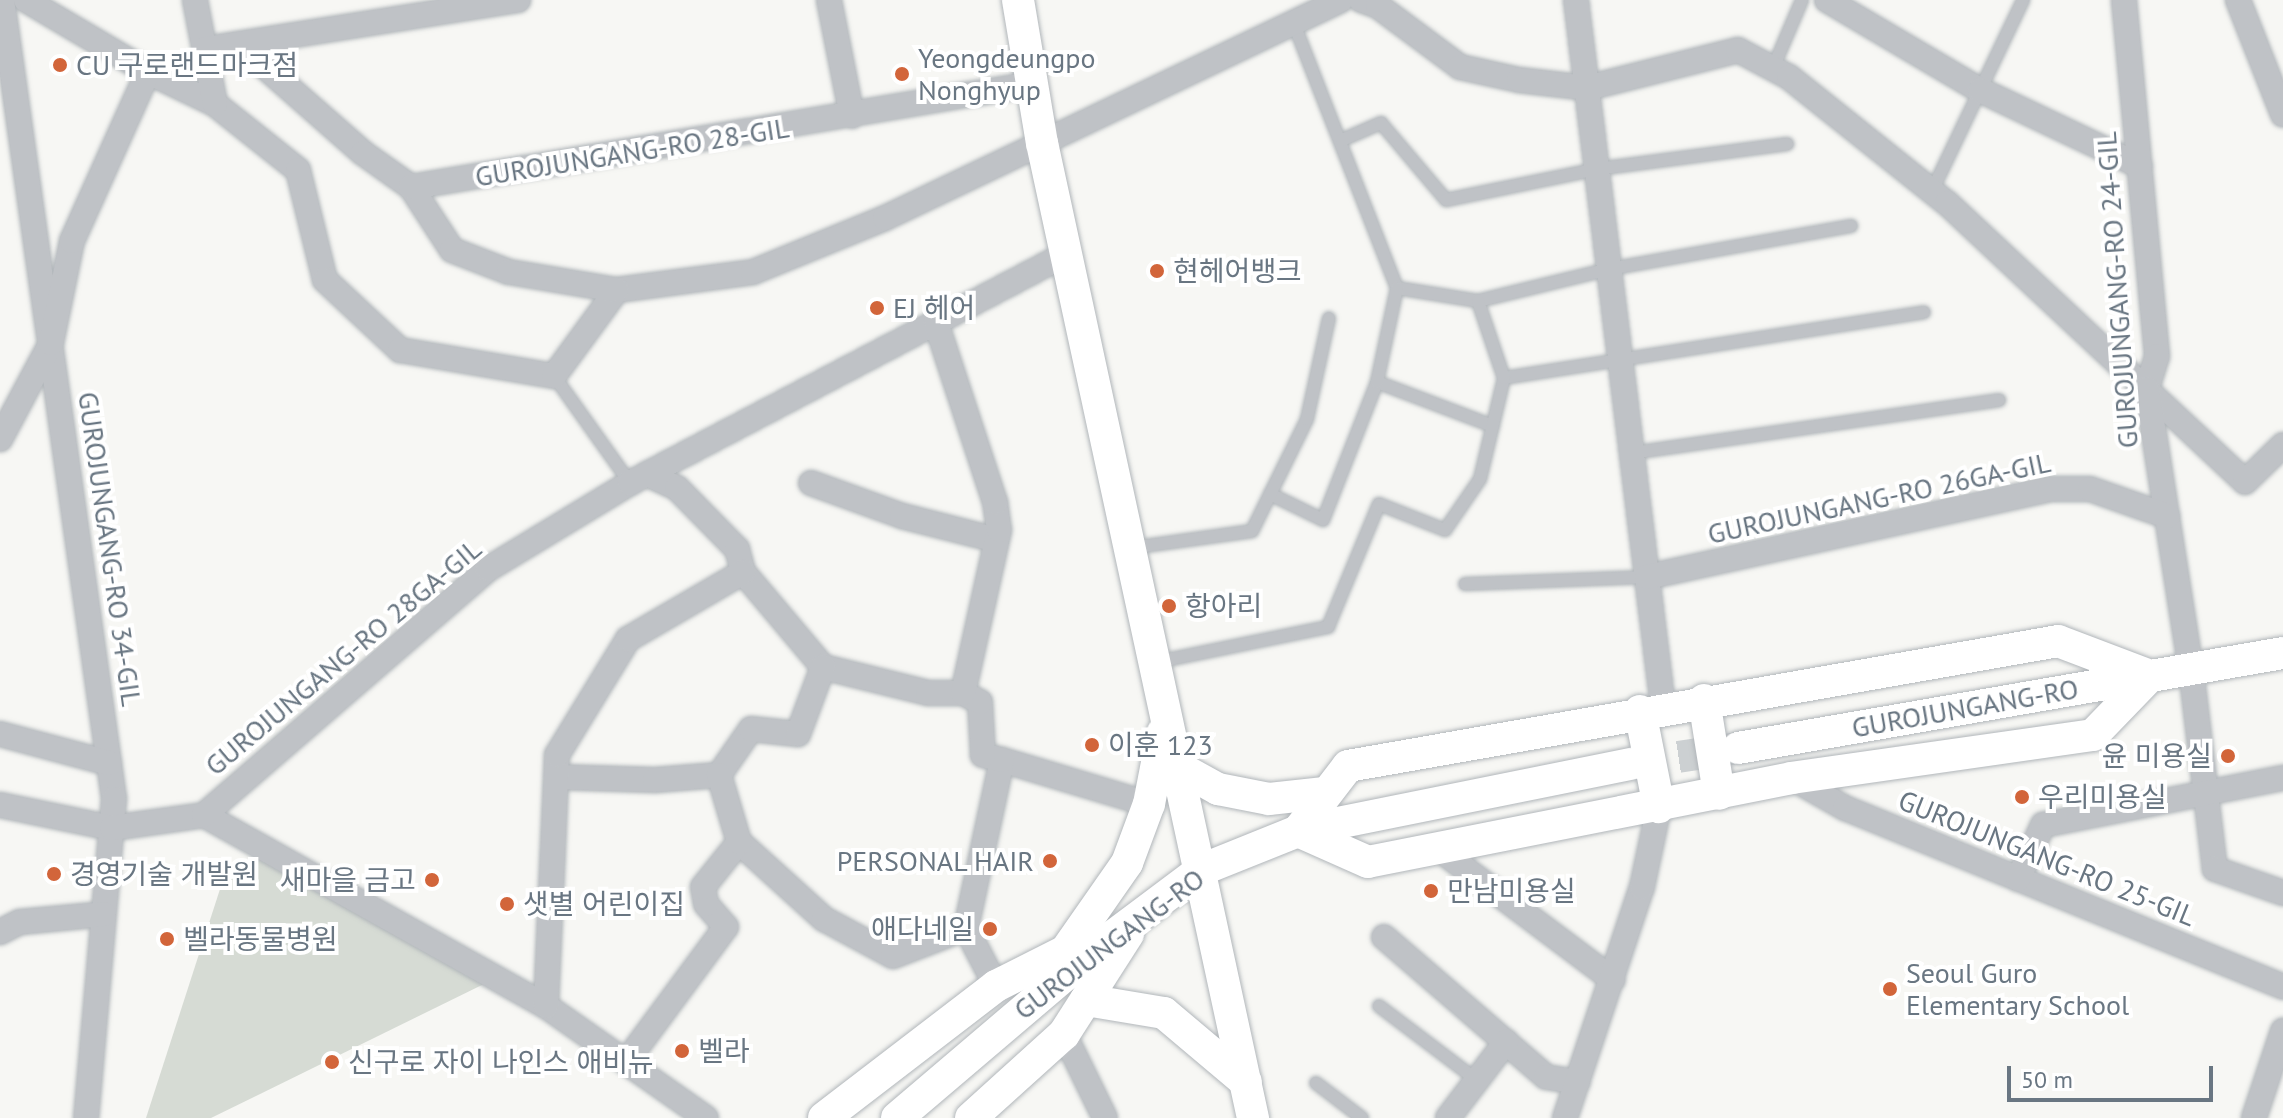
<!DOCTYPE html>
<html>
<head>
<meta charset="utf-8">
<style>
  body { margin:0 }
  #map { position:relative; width:2283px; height:1118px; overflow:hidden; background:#f7f7f4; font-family:"PT Sans","Noto Sans KR",sans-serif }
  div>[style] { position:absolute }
  .green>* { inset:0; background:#d6dbd4 }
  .secondary-tunnel>* { height:32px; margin-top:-16px; transform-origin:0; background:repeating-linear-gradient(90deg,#ccd0d2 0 32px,transparent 0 48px) }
  .roads { filter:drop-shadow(0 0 2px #b1b6ba) drop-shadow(0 0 2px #b1b6ba) }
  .lane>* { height:12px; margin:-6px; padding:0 6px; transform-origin:6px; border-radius:6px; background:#bfc2c6 }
  .street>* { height:24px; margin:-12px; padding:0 12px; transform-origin:12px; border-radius:12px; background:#bfc2c6 }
  .secondary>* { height:32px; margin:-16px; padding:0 16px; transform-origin:16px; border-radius:16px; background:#fff }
  .dots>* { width:22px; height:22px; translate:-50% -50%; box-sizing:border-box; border:4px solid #fff; border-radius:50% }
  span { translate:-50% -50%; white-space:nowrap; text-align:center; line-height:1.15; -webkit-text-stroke:8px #fff; paint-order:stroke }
  .poi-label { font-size:28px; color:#697682 }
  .left { translate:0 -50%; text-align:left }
  .right { translate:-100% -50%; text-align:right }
  .street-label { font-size:28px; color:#697682 }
  .scale { position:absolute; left:2007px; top:1066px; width:206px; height:36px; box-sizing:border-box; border:4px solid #697682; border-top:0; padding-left:10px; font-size:24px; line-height:28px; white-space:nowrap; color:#697682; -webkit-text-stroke:6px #fff; paint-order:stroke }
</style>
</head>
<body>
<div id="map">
  <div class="green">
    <div style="clip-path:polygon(260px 858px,484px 984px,211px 1118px,146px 1118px,221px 886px)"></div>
  </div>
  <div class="secondary-tunnel">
    <div style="left:1631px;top:764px;width:108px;rotate:-8.5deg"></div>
  </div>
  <div class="roads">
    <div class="lane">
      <div style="left:1294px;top:24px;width:283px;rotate:68.7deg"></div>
      <div style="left:1773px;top:68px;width:74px;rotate:-66.9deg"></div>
      <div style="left:1342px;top:140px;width:43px;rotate:-23.6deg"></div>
      <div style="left:1381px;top:123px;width:101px;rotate:49.8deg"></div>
      <div style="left:1446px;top:200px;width:154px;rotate:-11.6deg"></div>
      <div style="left:1597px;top:169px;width:192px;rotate:-7.5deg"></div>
      <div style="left:1932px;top:191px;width:212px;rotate:-64.5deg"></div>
      <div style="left:1397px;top:288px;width:82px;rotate:9.1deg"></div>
      <div style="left:1478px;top:301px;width:135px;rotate:-13.7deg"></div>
      <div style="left:1609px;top:269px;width:246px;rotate:-10.1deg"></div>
      <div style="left:554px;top:376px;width:131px;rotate:54.6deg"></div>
      <div style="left:1504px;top:378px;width:425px;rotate:-8.9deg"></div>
      <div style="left:1377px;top:382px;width:124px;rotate:20.8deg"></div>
      <div style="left:1632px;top:453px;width:371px;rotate:-8.2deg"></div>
      <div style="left:1270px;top:494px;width:59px;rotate:26.1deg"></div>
      <div style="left:1323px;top:520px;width:148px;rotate:-68.6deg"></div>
      <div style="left:1377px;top:382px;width:96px;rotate:-78deg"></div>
      <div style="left:1130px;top:548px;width:123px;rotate:-7.9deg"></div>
      <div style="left:1252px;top:531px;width:125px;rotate:-63.8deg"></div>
      <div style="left:1307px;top:419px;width:103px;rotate:-77.7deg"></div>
      <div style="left:1465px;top:584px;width:182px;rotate:-2.2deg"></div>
      <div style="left:1157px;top:662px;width:175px;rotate:-11.6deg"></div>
      <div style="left:1328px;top:627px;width:133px;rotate:-67.5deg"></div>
      <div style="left:1379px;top:504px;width:71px;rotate:21.5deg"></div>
      <div style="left:1445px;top:530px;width:62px;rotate:-55.5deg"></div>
      <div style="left:1480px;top:479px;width:104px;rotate:-76.6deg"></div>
      <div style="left:1504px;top:378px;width:81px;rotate:-108.7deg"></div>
      <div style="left:1379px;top:1006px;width:123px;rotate:37.1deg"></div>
      <div style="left:1316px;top:1083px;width:58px;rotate:37.3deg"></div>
    </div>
    <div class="street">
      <div style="left:2px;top:0;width:807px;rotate:82.02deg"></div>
      <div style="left:114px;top:799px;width:320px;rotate:95deg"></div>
      <div style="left:26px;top:0;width:142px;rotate:30.5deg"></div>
      <div style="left:148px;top:72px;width:74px;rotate:25.5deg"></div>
      <div style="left:215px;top:104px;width:106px;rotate:38.5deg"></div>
      <div style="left:298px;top:170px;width:113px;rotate:76.2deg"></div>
      <div style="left:325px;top:280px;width:103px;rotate:43deg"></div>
      <div style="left:400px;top:350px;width:156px;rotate:9.6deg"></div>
      <div style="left:554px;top:376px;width:107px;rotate:-53.8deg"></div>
      <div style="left:617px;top:290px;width:137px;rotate:-7.5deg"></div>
      <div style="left:753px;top:272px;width:143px;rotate:-22.2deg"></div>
      <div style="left:885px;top:218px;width:505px;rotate:-25.55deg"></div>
      <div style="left:195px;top:0;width:106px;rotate:79.1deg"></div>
      <div style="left:829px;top:0;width:118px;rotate:78.8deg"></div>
      <div style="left:1361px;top:0;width:18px;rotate:19deg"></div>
      <div style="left:1378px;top:6px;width:102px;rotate:36.6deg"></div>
      <div style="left:1460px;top:67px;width:60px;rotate:12.4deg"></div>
      <div style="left:1519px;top:80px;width:68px;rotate:6.7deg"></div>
      <div style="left:1587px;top:88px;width:156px;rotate:-14.1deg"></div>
      <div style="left:1738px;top:50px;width:58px;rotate:27.9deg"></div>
      <div style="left:1789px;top:77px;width:202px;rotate:38.6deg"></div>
      <div style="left:1947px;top:203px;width:408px;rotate:43.1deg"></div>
      <div style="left:2245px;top:482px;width:53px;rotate:-44.2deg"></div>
      <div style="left:1576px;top:0;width:712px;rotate:82.98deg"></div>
      <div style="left:1827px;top:0;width:178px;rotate:30.5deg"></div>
      <div style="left:1980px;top:90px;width:177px;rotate:25.4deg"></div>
      <div style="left:2124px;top:0;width:358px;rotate:84.7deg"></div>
      <div style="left:2157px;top:356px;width:34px;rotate:107deg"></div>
      <div style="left:2147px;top:389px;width:283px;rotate:81.1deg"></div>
      <div style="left:2191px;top:669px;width:201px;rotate:83.2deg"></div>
      <div style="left:2215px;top:869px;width:72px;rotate:19.4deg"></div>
      <div style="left:2238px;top:0;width:123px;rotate:68.5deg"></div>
      <div style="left:252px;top:42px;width:27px;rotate:63deg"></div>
      <div style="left:264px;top:66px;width:132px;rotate:41.3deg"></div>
      <div style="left:363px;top:153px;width:59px;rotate:35.3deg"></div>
      <div style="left:411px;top:187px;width:75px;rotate:56.9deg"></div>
      <div style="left:452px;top:250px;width:61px;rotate:21.1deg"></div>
      <div style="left:509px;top:272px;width:109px;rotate:9.5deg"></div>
      <div style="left:205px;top:49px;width:317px;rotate:-8.9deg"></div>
      <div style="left:411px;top:187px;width:629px;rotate:-9.42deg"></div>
      <div style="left:0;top:439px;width:109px;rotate:-62deg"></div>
      <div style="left:51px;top:343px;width:104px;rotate:-78.4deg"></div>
      <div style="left:72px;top:241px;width:185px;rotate:-65.8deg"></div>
      <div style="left:647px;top:474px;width:33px;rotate:25deg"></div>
      <div style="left:677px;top:488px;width:86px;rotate:45.5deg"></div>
      <div style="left:737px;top:549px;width:24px;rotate:75deg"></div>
      <div style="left:743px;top:572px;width:124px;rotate:49.9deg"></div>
      <div style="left:823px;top:667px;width:108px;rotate:13.9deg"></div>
      <div style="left:928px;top:693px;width:35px"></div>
      <div style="left:811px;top:483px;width:97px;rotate:19.9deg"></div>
      <div style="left:902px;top:516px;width:97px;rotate:14.3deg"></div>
      <div style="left:1647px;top:577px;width:412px;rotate:-12.3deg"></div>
      <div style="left:2050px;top:489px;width:40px"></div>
      <div style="left:2090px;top:489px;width:82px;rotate:19.3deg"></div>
      <div style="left:0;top:734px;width:113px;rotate:14.9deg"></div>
      <div style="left:1002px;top:760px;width:153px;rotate:16.7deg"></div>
      <div style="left:556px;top:777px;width:99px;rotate:1.7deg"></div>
      <div style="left:655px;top:780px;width:64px;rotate:-4.5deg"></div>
      <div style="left:719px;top:775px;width:56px;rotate:-55.2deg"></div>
      <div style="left:751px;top:729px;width:47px;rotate:6.1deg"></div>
      <div style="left:798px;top:734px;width:72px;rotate:-69.5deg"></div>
      <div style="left:1792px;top:778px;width:61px;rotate:29.5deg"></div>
      <div style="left:1845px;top:808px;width:473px;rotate:22.2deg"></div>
      <div style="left:0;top:805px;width:114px;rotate:11.6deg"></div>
      <div style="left:112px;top:828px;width:93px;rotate:-8deg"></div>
      <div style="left:204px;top:815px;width:392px;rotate:29.2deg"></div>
      <div style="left:546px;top:1006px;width:195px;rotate:35deg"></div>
      <div style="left:204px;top:815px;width:376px;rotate:-40.9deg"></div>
      <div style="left:488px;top:569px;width:166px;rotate:-31.2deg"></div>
      <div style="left:630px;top:483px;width:493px;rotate:-27.7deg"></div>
      <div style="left:739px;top:842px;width:115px;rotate:42.2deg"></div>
      <div style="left:824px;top:919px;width:78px;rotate:28.2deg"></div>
      <div style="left:893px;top:956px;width:78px;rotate:-21deg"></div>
      <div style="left:966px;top:928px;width:172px;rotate:-77.9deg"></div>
      <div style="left:1002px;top:760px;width:20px;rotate:-165deg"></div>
      <div style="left:983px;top:755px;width:53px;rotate:-93.2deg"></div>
      <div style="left:980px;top:702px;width:19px;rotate:-152deg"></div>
      <div style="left:963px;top:693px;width:167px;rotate:-77.5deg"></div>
      <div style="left:999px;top:530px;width:28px;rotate:-98deg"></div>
      <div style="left:995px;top:502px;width:188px;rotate:-108.2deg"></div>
      <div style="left:1440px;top:850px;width:216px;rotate:36.9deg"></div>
      <div style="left:2018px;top:879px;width:60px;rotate:-65.2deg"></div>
      <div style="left:2043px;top:825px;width:245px;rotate:-11.1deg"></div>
      <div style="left:966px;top:928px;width:65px;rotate:62.7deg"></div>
      <div style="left:0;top:932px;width:22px;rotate:-27deg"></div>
      <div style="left:20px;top:922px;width:84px;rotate:-5.4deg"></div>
      <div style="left:1384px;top:937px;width:214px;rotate:40.8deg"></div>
      <div style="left:1546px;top:1077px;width:32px;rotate:9deg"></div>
      <div style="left:546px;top:1006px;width:251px;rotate:-87.5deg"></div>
      <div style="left:557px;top:755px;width:136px;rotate:-58.5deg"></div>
      <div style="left:628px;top:639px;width:133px;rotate:-30.2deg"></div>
      <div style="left:1064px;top:1034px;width:93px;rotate:64deg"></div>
      <div style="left:626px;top:1062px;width:168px;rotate:-53.5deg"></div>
      <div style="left:726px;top:927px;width:30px;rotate:-131deg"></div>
      <div style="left:706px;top:904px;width:17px;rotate:-100deg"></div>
      <div style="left:703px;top:887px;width:58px;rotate:-51.3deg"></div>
      <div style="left:739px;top:842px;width:70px;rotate:-106.6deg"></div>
      <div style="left:1448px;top:1118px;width:96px;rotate:-52.7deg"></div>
      <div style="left:1565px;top:1118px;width:243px;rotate:-71.6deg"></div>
      <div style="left:1642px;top:887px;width:82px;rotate:-78deg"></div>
      <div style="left:2254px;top:1118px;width:92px;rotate:-71.6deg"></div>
    </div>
    <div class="secondary">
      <div style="left:1018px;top:0;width:145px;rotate:80.5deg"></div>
      <div style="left:1042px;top:143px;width:998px;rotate:77.79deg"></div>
      <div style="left:2058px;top:641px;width:98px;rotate:20.8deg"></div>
      <div style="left:2150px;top:676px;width:82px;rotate:134deg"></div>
      <div style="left:2093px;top:735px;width:304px;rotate:171.9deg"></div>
      <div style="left:1792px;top:778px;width:432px;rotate:168.8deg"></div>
      <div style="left:1368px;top:862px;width:77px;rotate:-156.1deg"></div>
      <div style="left:1298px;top:831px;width:82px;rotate:-52.4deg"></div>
      <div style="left:1348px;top:766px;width:721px;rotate:-9.98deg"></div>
      <div style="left:1704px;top:700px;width:95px;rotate:80.9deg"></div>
      <div style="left:1640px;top:711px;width:98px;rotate:78.8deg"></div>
      <div style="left:1738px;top:748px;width:553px;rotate:-9.89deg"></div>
      <div style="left:1178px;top:767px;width:46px;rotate:28.8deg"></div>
      <div style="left:1218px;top:789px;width:52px;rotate:11.1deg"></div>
      <div style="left:1269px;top:799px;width:54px;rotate:-6.3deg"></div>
      <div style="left:1067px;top:949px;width:105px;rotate:-55.1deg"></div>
      <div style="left:1127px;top:863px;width:63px;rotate:-69.6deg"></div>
      <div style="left:1149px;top:804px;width:73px;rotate:-79deg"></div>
      <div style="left:1086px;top:1000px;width:79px;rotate:9.5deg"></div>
      <div style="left:1164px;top:1013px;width:107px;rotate:40.1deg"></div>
      <div style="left:824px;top:1118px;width:217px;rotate:-37.5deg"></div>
      <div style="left:996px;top:986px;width:100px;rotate:-26.8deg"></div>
      <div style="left:897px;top:1118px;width:262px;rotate:-40.4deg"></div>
      <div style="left:1097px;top:948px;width:130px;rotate:-36.9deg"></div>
      <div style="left:1201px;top:870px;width:105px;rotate:-21.9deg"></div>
      <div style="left:1298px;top:831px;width:340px;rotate:-11.4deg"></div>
      <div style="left:971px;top:1118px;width:125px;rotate:-42.1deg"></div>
      <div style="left:1064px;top:1034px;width:119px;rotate:-57.4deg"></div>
    </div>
  </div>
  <div class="dots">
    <div style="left:60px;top:65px;background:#d2653a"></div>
    <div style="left:902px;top:74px;background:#d2653a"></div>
    <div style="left:1157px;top:271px;background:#d2653a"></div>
    <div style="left:877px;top:308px;background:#d2653a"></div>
    <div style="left:1169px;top:606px;background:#d2653a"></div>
    <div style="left:1092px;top:745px;background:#d2653a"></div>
    <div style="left:2228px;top:756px;background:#d2653a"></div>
    <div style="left:2022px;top:797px;background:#d2653a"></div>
    <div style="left:1050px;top:861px;background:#d2653a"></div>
    <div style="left:54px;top:874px;background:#d2653a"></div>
    <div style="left:432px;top:880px;background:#d2653a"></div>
    <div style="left:1431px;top:891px;background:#d2653a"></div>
    <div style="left:507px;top:904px;background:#d2653a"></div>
    <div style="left:990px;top:929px;background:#d2653a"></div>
    <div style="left:167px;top:939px;background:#d2653a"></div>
    <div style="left:1890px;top:989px;background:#d2653a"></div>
    <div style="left:682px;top:1051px;background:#d2653a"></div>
    <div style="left:332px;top:1062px;background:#d2653a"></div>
  </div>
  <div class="poi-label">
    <span class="left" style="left:918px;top:74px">Yeongdeungpo<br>Nonghyup</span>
    <span class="left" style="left:76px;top:65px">CU 구로랜드마크점</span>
    <span class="left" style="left:1173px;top:271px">현헤어뱅크</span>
    <span class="left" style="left:893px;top:308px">EJ 헤어</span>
    <span class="left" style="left:1185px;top:606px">항아리</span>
    <span class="left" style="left:1108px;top:745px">이훈 123</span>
    <span class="right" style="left:2212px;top:756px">윤 미용실</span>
    <span class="left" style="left:2038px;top:797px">우리미용실</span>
    <span class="right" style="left:1034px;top:861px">PERSONAL HAIR</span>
    <span class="left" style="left:70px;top:874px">경영기술 개발원</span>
    <span class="right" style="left:416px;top:880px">새마을 금고</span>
    <span class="left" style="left:1447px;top:891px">만남미용실</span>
    <span class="left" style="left:523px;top:904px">샛별 어린이집</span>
    <span class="right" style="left:974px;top:929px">애다네일</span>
    <span class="left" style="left:183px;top:939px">벨라동물병원</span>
    <span class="left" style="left:1906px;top:989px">Seoul Guro<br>Elementary School</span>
    <span class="left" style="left:698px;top:1051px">벨라</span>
    <span class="left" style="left:348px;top:1062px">신구로 자이 나인스 애비뉴</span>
  </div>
  <div class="street-label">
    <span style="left:632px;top:152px;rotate:-9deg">GUROJUNGANG-RO 28-GIL</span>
    <span style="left:2117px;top:290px;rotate:-94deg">GUROJUNGANG-RO 24-GIL</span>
    <span style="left:1879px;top:498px;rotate:-12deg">GUROJUNGANG-RO 26GA-GIL</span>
    <span style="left:110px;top:549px;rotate:82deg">GUROJUNGANG-RO 34-GIL</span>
    <span style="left:343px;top:657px;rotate:-40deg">GUROJUNGANG-RO 28GA-GIL</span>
    <span style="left:1965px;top:708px;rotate:-10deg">GUROJUNGANG-RO</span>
    <span style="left:2047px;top:858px;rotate:22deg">GUROJUNGANG-RO 25-GIL</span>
    <span style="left:1109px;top:944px;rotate:-37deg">GUROJUNGANG-RO</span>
  </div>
  <div class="scale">50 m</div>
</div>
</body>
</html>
